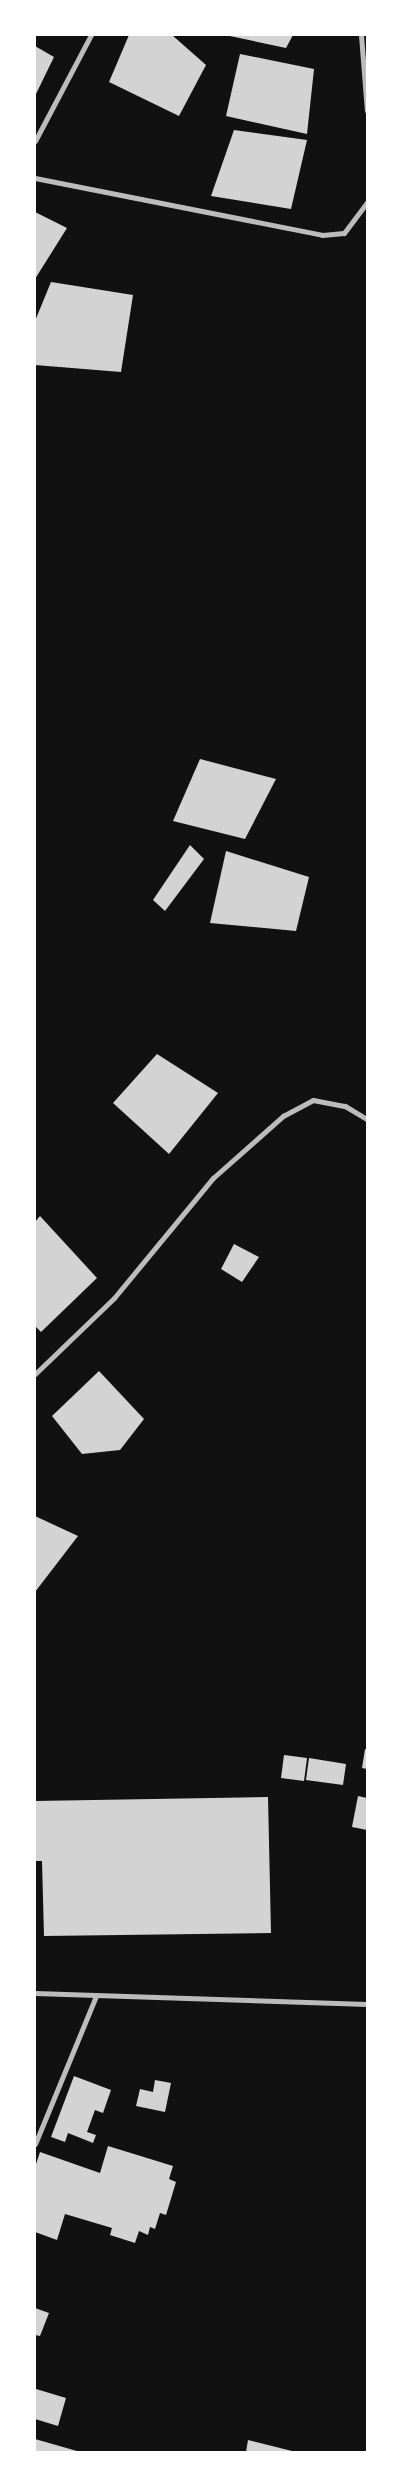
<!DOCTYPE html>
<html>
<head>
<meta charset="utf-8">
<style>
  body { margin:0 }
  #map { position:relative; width:402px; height:2487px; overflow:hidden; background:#111; font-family:"Golos Text",sans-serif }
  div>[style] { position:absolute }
  .building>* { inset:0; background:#d3d3d3 }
  .minor>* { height:5px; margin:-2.5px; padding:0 2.5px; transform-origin:2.5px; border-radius:2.5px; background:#bcbcbc }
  span { translate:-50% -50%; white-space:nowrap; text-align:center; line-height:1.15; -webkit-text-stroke:5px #fff; paint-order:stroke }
  .frame { position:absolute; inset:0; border:36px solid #fff; pointer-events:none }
</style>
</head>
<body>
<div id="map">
  <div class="building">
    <div style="clip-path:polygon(129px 35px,172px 35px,206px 65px,179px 116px,109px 82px)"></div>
    <div style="clip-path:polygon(225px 35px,293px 35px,286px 48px)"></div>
    <div style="clip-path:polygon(35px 46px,54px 57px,35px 96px)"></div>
    <div style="clip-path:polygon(240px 54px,314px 69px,307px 134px,226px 116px)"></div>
    <div style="clip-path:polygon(234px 130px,307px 140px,291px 209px,211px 196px)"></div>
    <div style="clip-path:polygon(35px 212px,67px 228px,35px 279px)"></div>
    <div style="clip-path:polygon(51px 282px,133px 295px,121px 372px,35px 365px,35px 321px)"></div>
    <div style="clip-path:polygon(200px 759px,276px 779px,245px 839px,173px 821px)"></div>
    <div style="clip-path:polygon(190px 845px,204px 859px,165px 911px,153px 900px)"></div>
    <div style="clip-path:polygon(226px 851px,309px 877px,296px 931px,210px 923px)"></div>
    <div style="clip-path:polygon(157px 1054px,218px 1093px,169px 1154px,113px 1103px)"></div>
    <div style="clip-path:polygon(40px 1216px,97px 1278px,41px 1332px,35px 1326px,35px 1222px)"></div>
    <div style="clip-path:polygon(234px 1244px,259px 1257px,242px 1282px,221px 1269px)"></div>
    <div style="clip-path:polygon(99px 1371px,144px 1419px,120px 1450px,82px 1454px,52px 1416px)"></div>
    <div style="clip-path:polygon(35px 1516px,78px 1536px,35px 1592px)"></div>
    <div style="clip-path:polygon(365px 1749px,367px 1750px,367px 1769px,362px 1768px)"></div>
    <div style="clip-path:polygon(284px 1755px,307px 1758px,304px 1781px,281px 1778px)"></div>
    <div style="clip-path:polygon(309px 1758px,346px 1764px,343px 1785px,306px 1780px)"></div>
    <div style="clip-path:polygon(358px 1796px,367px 1798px,367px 1830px,352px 1827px)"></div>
    <div style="clip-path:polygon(268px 1797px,271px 1933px,44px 1936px,42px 1861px,35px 1861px,35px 1801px)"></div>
    <div style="clip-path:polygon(74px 2076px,111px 2090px,103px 2113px,95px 2110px,87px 2132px,96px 2135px,93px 2143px,68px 2133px,65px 2142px,51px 2137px)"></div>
    <div style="clip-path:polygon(155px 2080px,171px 2083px,165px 2112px,136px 2106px,140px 2089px,153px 2092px)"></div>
    <div style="clip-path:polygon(108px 2146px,173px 2166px,169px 2179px,176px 2182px,166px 2215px,160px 2213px,155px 2229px,150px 2227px,148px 2235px,139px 2231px,135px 2243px,110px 2235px,112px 2228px,65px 2214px,57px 2240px,35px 2232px,35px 2167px,40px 2152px,100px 2173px)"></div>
    <div style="clip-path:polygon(35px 2308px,49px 2313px,40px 2336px,35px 2335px)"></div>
    <div style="clip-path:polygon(36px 2389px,66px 2398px,58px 2426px,35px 2419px)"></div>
    <div style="clip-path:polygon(35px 2439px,77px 2451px,77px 2452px,35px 2452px)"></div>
    <div style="clip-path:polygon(248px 2440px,292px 2451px,292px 2452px,246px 2452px)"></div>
  </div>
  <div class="minor">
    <div style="left:361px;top:35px;width:76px;rotate:85.5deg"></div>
    <div style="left:35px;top:141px;width:120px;rotate:-62.2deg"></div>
    <div style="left:35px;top:178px;width:293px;rotate:11.2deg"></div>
    <div style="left:322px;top:235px;width:22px;rotate:-5deg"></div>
    <div style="left:344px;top:233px;width:39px;rotate:-53deg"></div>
    <div style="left:35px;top:1374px;width:110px;rotate:-43.9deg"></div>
    <div style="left:114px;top:1298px;width:156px;rotate:-50.5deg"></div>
    <div style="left:213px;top:1178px;width:94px;rotate:-41.5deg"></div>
    <div style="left:283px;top:1116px;width:34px;rotate:-28deg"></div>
    <div style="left:313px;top:1100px;width:33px;rotate:11deg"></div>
    <div style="left:345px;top:1106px;width:26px;rotate:31deg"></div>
    <div style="left:35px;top:1993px;width:332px;rotate:1.9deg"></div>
    <div style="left:35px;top:2144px;width:160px;rotate:-67.6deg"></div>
  </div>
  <div class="frame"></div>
</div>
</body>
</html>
